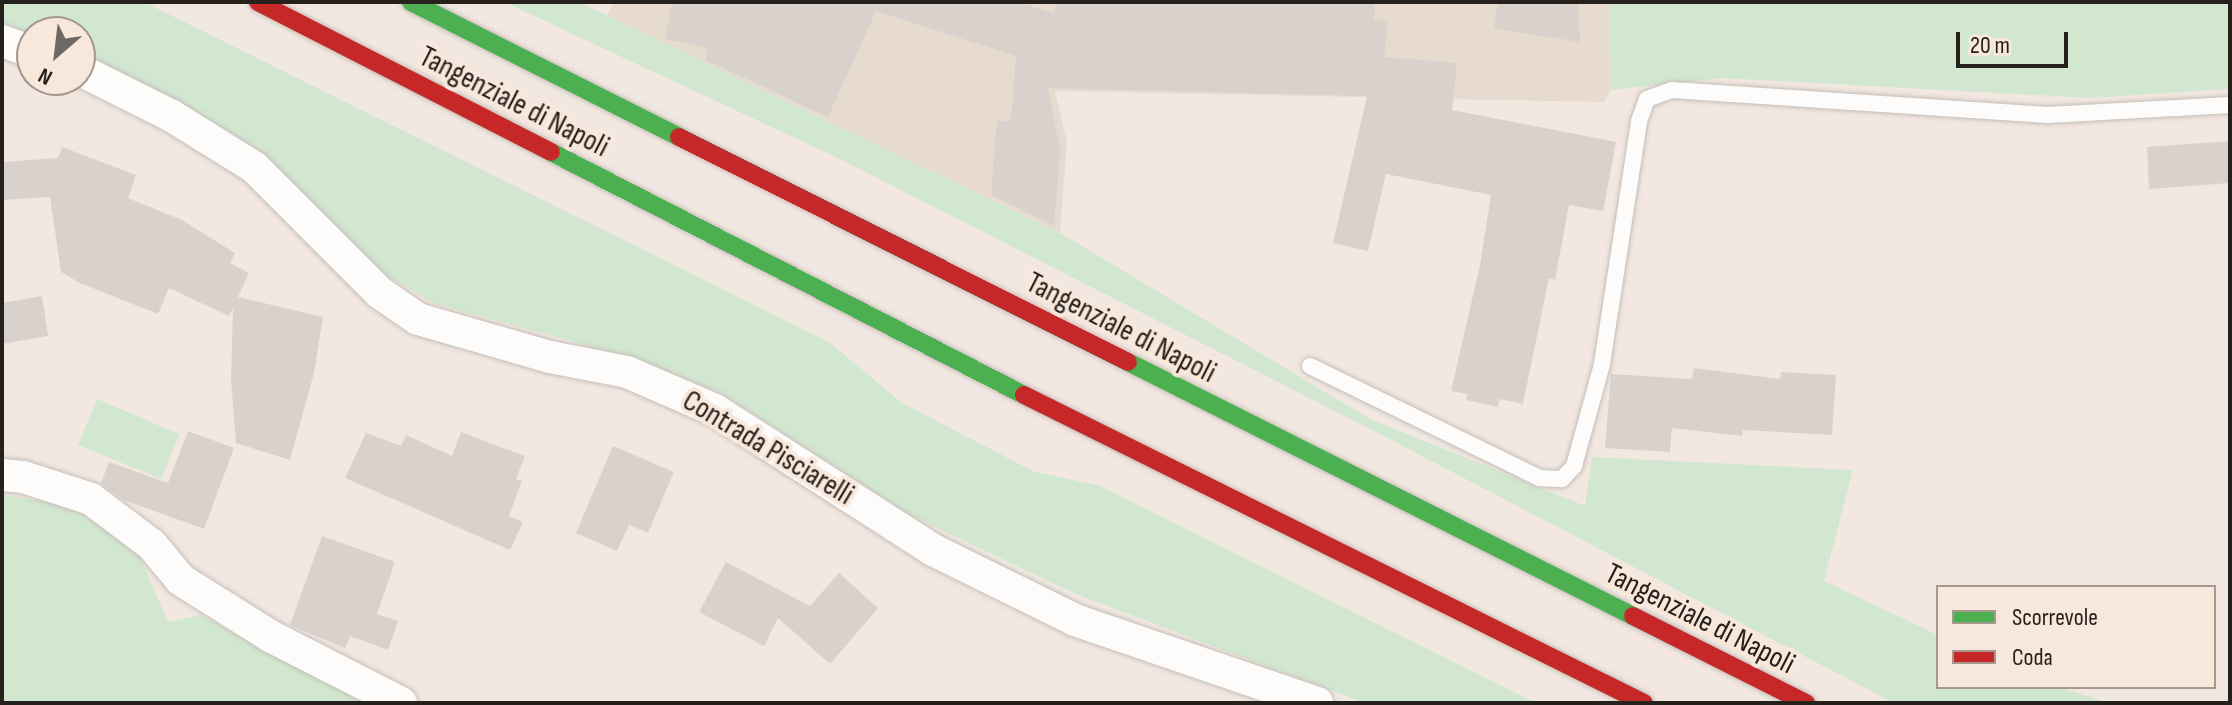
<!DOCTYPE html>
<html>
<head>
<meta charset="utf-8">
<style>
  body { margin:0 }
  #map { position:relative; width:2232px; height:705px; overflow:hidden; background:#f2e8e1; font-family:"Sofia Sans Condensed",sans-serif }
  div>[style] { position:absolute }
  .commercial>* { inset:0; background:#e6dbce }
  .green>* { inset:0; background:#d2e7d0 }
  .building>* { inset:0; background:#d9d2cc }
  .roads { filter:drop-shadow(0 0 2px #c5beb9) drop-shadow(0 0 2px #c5beb9) }
  .lane>* { height:16px; margin:-8px; padding:0 8px; transform-origin:8px; border-radius:8px; background:#fdfcfa }
  .street>* { height:32px; margin:-16px; padding:0 16px; transform-origin:16px; border-radius:16px; background:#fdfcfa }
  .fast>* { height:18px; margin:-9px; padding:0 9px; transform-origin:9px; border-radius:9px; background:#4caf50 }
  .jam>* { height:18px; margin:-9px; padding:0 9px; transform-origin:9px; border-radius:9px; background:#c62828 }
  span { translate:-50% -50%; white-space:nowrap; text-align:center; line-height:1.15; -webkit-text-stroke:8px #f8e7db; paint-order:stroke }
  .street-label { font-size:30px; color:#27211d }
  .frame { position:absolute; inset:0; border:4px solid #27211d; pointer-events:none }
  .legend { position:absolute; left:1936px; top:585px; width:280px; height:104px; box-sizing:border-box; background:#f8e7db; border:2px solid #a4988f; margin:0; padding:10px 14px; list-style:none; font-size:24px; color:#27211d }
  .legend li { display:flex; align-items:center; gap:16px; height:40px }
  .legend b { width:40px; border:2px solid #a4988f }
  .north { position:absolute; left:16px; top:16px; width:80px; height:80px; box-sizing:border-box; background:#f8e7db; border:2px solid #a4988f; border-radius:50%; rotate:208deg; font-size:22px; font-weight:700; line-height:32px; text-align:center; color:#27211d }
  .north::after { content:''; display:block; margin:auto; width:28px; height:36px; background:#6e6762; clip-path:polygon(50% 0,100% 100%,50% 72%,0 100%) }
  .scale { position:absolute; left:1956px; top:32px; width:112px; height:36px; box-sizing:border-box; border:4px solid #27211d; border-top:0; padding-left:10px; font-size:24px; line-height:28px; white-space:nowrap; color:#27211d; -webkit-text-stroke:6px #f8e7db; paint-order:stroke }
</style>
</head>
<body>
<div id="map">
  <div class="commercial">
    <div style="clip-path:polygon(613px 2px,1609px 2px,1611px 90px,1604px 102px,1055px 91px,1067px 142px,1060px 233px,607px 16px)"></div>
  </div>
  <div class="green">
    <div style="clip-path:polygon(2px 2px,144px 2px,829px 342px,902px 403px,1033px 471px,1100px 486px,1536px 703px,1365px 703px,1078px 595px,908px 514px,721px 393px,637px 359px,436px 304px,376px 270px,80px 57px,80px 32px,32px 34px,2px 23px)"></div>
    <div style="clip-path:polygon(504px 2px,579px 2px,1060px 233px,1370px 419px,1585px 506px,1592px 457px,1853px 470px,1824px 581px,1938px 635px,1938px 687px,2058px 687px,2110px 703px,1894px 703px,1372px 430px,842px 160px)"></div>
    <div style="clip-path:polygon(1609px 2px,2230px 2px,2230px 89px,2091px 98px,1721px 78px,1611px 90px)"></div>
    <div style="clip-path:polygon(97px 399px,179px 434px,161px 479px,78px 445px)"></div>
    <div style="clip-path:polygon(2px 495px,63px 505px,109px 529px,139px 555px,168px 622px,200px 615px,372px 703px,2px 703px)"></div>
  </div>
  <div class="building">
    <div style="clip-path:polygon(672px 2px,1017px 2px,1054px 13px,1056px 2px,1375px 2px,1374px 19px,1388px 22px,1384px 57px,1457px 63px,1452px 110px,1616px 142px,1603px 211px,1569px 205px,1555px 280px,1549px 278px,1523px 404px,1500px 399px,1498px 407px,1466px 400px,1468px 394px,1451px 391px,1480px 265px,1491px 195px,1386px 174px,1368px 251px,1333px 243px,1367px 96px,1048px 88px,1060px 150px,1054px 226px,991px 195px,997px 121px,1011px 121px,1016px 56px,876px 11px,828px 117px,706px 60px,708px 48px,665px 39px)"></div>
    <div style="clip-path:polygon(1498px 2px,1578px 2px,1580px 42px,1494px 28px)"></div>
    <div style="clip-path:polygon(2230px 141px,2230px 183px,2149px 189px,2147px 147px)"></div>
    <div style="clip-path:polygon(62px 147px,136px 175px,128px 198px,182px 220px,235px 253px,230px 263px,249px 273px,238px 297px,323px 317px,314px 373px,290px 460px,236px 443px,231px 380px,233px 308px,229px 316px,169px 288px,158px 314px,80px 283px,61px 272px,50px 197px,2px 200px,2px 162px,58px 158px)"></div>
    <div style="clip-path:polygon(42px 296px,48px 336px,2px 344px,2px 303px)"></div>
    <div style="clip-path:polygon(1694px 368px,1780px 379px,1781px 372px,1836px 375px,1832px 435px,1743px 430px,1742px 436px,1672px 428px,1670px 452px,1605px 448px,1611px 374px,1692px 379px)"></div>
    <div style="clip-path:polygon(188px 431px,234px 448px,204px 529px,124px 500px,101px 483px,109px 462px,168px 483px)"></div>
    <div style="clip-path:polygon(461px 432px,525px 456px,516px 479px,522px 481px,509px 516px,523px 522px,510px 550px,345px 478px,366px 433px,401px 446px,406px 435px,452px 456px)"></div>
    <div style="clip-path:polygon(613px 446px,674px 472px,648px 533px,629px 525px,617px 551px,576px 533px)"></div>
    <div style="clip-path:polygon(322px 536px,395px 562px,377px 614px,398px 621px,388px 650px,350px 636px,345px 648px,290px 625px)"></div>
    <div style="clip-path:polygon(726px 562px,810px 606px,839px 573px,878px 608px,830px 664px,778px 618px,764px 646px,699px 612px)"></div>
  </div>
  <div class="roads">
    <div class="lane">
      <div style="left:1310px;top:366px;width:256px;rotate:26deg"></div>
      <div style="left:1540px;top:478px;width:22px;rotate:3deg"></div>
      <div style="left:1562px;top:479px;width:18px;rotate:-47deg"></div>
      <div style="left:1574px;top:466px;width:106px;rotate:-74.6deg"></div>
      <div style="left:1602px;top:364px;width:246px;rotate:-81.3deg"></div>
      <div style="left:1639px;top:121px;width:23px;rotate:-70deg"></div>
      <div style="left:1647px;top:99px;width:27px;rotate:-20deg"></div>
      <div style="left:1672px;top:90px;width:376px;rotate:3.8deg"></div>
      <div style="left:2047px;top:115px;width:183px;rotate:-3.1deg"></div>
    </div>
    <div class="street">
      <div style="left:2px;top:41px;width:32px;rotate:20deg"></div>
      <div style="left:80px;top:70px;width:103px;rotate:26.6deg"></div>
      <div style="left:172px;top:116px;width:97px;rotate:31.9deg"></div>
      <div style="left:254px;top:167px;width:178px;rotate:45deg"></div>
      <div style="left:380px;top:293px;width:46px;rotate:34.4deg"></div>
      <div style="left:418px;top:319px;width:137px;rotate:16.1deg"></div>
      <div style="left:550px;top:357px;width:78px;rotate:11deg"></div>
      <div style="left:627px;top:372px;width:96px;rotate:23.4deg"></div>
      <div style="left:715px;top:410px;width:259px;rotate:32.7deg"></div>
      <div style="left:933px;top:550px;width:158px;rotate:26.2deg"></div>
      <div style="left:1075px;top:620px;width:256px;rotate:18.9deg"></div>
      <div style="left:2px;top:475px;width:21px;rotate:5deg"></div>
      <div style="left:23px;top:477px;width:71px;rotate:17.9deg"></div>
      <div style="left:91px;top:499px;width:76px;rotate:37deg"></div>
      <div style="left:152px;top:545px;width:45px;rotate:50.4deg"></div>
      <div style="left:181px;top:580px;width:107px;rotate:32.1deg"></div>
      <div style="left:272px;top:637px;width:145px;rotate:27.1deg"></div>
    </div>
    <div class="fast">
      <div style="left:411px;top:2px;width:300px;rotate:26.7deg"></div>
      <div style="left:551px;top:152px;width:532px;rotate:27.19deg"></div>
      <div style="left:1128px;top:362px;width:565px;rotate:26.7deg"></div>
    </div>
    <div class="jam">
      <div style="left:258px;top:2px;width:329px;rotate:27.1deg"></div>
      <div style="left:679px;top:137px;width:502px;rotate:26.62deg"></div>
      <div style="left:1024px;top:395px;width:692px;rotate:26.42deg"></div>
      <div style="left:1633px;top:616px;width:194px;rotate:26.7deg"></div>
    </div>
  </div>
  <div class="street-label">
    <span style="left:514px;top:102px;rotate:27deg">Tangenziale di Napoli</span>
    <span style="left:1121px;top:328px;rotate:27deg">Tangenziale di Napoli</span>
    <span style="left:768px;top:448px;rotate:31deg">Contrada Pisciarelli</span>
    <span style="left:1700px;top:619px;rotate:27deg">Tangenziale di Napoli</span>
  </div>
  <div class="frame"></div>
  <ul class="legend">
  <li><b style="height:10px;background:#4caf50"></b>Scorrevole</li>
  <li><b style="height:10px;background:#c62828"></b>Coda</li>
  </ul>
  <div class="north">N</div>
  <div class="scale">20 m</div>
</div>
</body>
</html>
